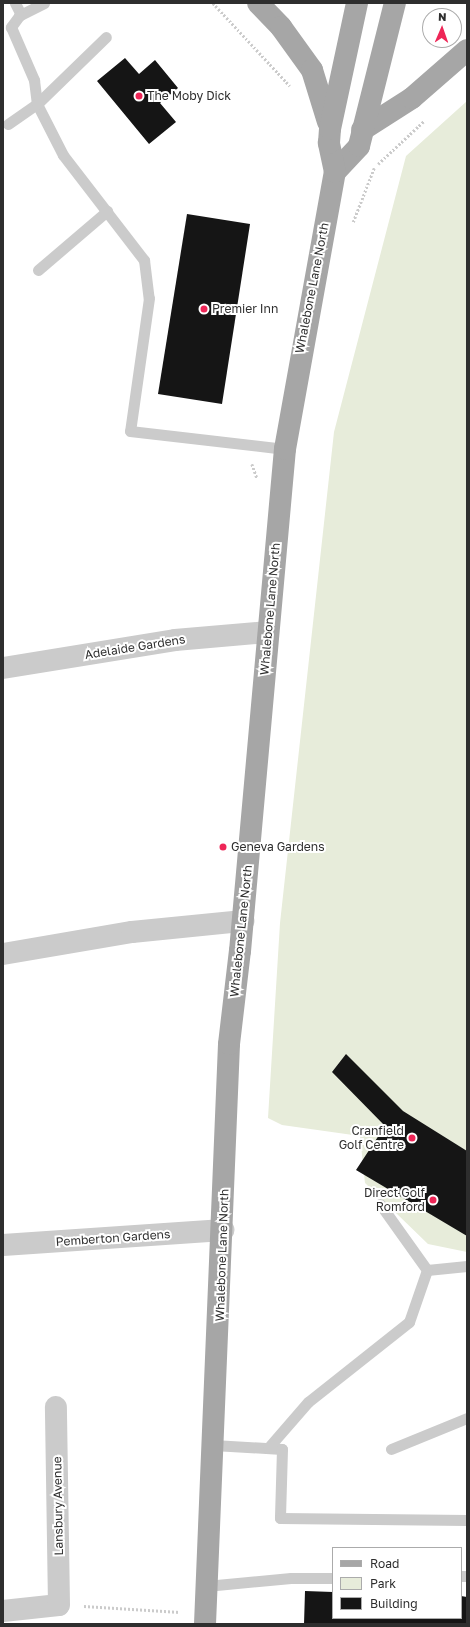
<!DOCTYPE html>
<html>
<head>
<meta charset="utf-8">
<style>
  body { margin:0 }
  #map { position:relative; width:470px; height:1627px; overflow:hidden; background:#fff; font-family:"Golos Text",sans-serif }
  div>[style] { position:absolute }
  .green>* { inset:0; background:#e7ecda }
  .building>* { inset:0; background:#151515 }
  .path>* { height:2.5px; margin-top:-1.25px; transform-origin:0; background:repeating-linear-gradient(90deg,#cbcbcb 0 2px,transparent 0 4px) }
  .lane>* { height:11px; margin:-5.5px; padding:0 5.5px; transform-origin:5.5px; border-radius:5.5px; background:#cbcbcb }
  .street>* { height:22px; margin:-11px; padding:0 11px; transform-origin:11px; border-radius:11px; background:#cbcbcb }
  .primary>* { height:22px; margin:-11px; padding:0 11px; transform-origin:11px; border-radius:11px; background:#a6a6a6 }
  .dots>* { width:11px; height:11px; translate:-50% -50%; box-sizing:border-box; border:2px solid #fff; border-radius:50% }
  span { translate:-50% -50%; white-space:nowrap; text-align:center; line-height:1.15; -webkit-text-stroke:4px #fff; paint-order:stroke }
  .poi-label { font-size:12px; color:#2e2e2e }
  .left { translate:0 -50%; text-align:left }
  .right { translate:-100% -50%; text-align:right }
  .street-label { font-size:12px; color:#2e2e2e }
  .frame { position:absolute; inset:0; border:4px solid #2e2e2e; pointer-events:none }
  .legend { position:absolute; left:332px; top:1547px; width:130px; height:72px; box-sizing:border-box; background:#fff; border:1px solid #ababab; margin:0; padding:5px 7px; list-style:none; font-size:12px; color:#2e2e2e }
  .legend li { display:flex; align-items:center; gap:8px; height:20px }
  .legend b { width:20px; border:1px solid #ababab }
  .north { position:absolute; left:422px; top:8px; width:40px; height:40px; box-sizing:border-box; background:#fff; border:1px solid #ababab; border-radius:50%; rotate:2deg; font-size:11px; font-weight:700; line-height:16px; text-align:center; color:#2e2e2e }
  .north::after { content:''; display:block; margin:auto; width:14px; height:18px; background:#ee2657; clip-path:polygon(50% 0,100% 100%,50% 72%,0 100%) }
</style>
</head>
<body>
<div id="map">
  <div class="green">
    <div style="clip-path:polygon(467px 101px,467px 1252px,428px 1244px,365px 1183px,360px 1136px,282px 1125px,268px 1118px,280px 923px,334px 432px,406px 156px)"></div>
  </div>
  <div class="building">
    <div style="clip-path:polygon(125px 58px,139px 74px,155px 60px,178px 88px,160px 103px,176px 122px,149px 144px,97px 81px)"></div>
    <div style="clip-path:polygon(187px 214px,250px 224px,222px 404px,158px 394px)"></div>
    <div style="clip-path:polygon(346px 1054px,403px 1111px,467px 1151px,467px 1236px,356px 1170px,385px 1126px,332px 1072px)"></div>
    <div style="clip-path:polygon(305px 1591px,333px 1592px,333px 1618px,461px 1618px,461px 1596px,467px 1597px,467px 1624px,304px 1624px)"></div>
  </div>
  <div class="path">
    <div style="left:213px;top:3px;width:113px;rotate:47.1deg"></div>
    <div style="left:378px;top:164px;width:63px;rotate:-43.1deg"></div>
    <div style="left:353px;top:222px;width:58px;rotate:-68.7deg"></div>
    <div style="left:252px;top:464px;width:15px;rotate:70deg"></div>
    <div style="left:84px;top:1606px;width:96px;rotate:3.6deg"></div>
  </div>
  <div class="lane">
    <div style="left:15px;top:3px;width:13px;rotate:63deg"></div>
    <div style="left:44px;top:3px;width:28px;rotate:153deg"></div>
    <div style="left:19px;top:16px;width:14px;rotate:126deg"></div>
    <div style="left:11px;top:27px;width:58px;rotate:66.5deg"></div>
    <div style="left:34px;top:80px;width:24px;rotate:83deg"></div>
    <div style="left:37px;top:104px;width:57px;rotate:63deg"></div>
    <div style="left:63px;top:155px;width:133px;rotate:52.4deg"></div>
    <div style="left:144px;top:260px;width:38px;rotate:83deg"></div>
    <div style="left:149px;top:298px;width:134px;rotate:98.1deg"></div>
    <div style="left:130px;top:431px;width:156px;rotate:6.6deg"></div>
    <div style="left:8px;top:124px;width:35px;rotate:-35deg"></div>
    <div style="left:37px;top:104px;width:96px;rotate:-44.2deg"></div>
    <div style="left:38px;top:270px;width:91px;rotate:-40.5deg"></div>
    <div style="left:427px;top:1270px;width:40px;rotate:-5.7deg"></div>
    <div style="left:213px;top:1445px;width:69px;rotate:3.3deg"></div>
    <div style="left:282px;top:1449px;width:69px;rotate:91.7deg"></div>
    <div style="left:280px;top:1518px;width:187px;rotate:0.6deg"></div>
    <div style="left:268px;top:1448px;width:61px;rotate:-49deg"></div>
    <div style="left:308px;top:1402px;width:129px;rotate:-38.4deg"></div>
    <div style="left:409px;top:1322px;width:55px;rotate:-70.9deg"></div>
    <div style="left:427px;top:1270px;width:81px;rotate:-125.5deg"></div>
    <div style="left:391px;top:1449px;width:82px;rotate:-22.2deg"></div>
    <div style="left:461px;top:1576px;width:6px"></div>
    <div style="left:206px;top:1586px;width:85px;rotate:-5.4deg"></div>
    <div style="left:291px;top:1578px;width:42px"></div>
  </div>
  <div class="street">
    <div style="left:3px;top:668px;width:174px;rotate:-9.2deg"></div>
    <div style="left:175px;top:640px;width:93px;rotate:-4.9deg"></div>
    <div style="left:3px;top:954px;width:131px;rotate:-9.7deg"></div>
    <div style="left:132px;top:932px;width:112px;rotate:-5.7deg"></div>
    <div style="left:3px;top:1245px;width:221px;rotate:-3.9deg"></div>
    <div style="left:3px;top:1611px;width:56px;rotate:-6.1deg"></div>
    <div style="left:59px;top:1605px;width:198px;rotate:-90.9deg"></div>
  </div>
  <div class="primary">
    <div style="left:258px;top:3px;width:33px;rotate:46deg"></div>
    <div style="left:281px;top:27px;width:53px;rotate:54.2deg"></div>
    <div style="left:312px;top:70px;width:54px;rotate:72.9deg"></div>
    <div style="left:362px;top:130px;width:59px;rotate:-32.6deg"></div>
    <div style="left:412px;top:98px;width:73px;rotate:-41.1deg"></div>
    <div style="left:335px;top:172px;width:35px;rotate:-47deg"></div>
    <div style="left:359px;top:146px;width:147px;rotate:-75.9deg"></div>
    <div style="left:205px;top:1624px;width:580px;rotate:-87.63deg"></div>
    <div style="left:229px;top:1044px;width:94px;rotate:-83.3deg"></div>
    <div style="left:240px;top:951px;width:504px;rotate:-84.88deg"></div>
    <div style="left:285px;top:449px;width:281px;rotate:-79.8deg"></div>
    <div style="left:335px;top:172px;width:30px;rotate:-102deg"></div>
    <div style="left:329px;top:143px;width:14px;rotate:-86deg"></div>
    <div style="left:330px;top:129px;width:129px;rotate:-77.9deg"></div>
  </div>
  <div class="dots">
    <div style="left:139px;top:96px;background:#ee2657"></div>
    <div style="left:204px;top:309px;background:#ee2657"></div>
    <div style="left:223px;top:847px;background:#ee2657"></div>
    <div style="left:412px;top:1138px;background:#ee2657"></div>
    <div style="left:433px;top:1200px;background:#ee2657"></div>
  </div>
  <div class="poi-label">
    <span class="left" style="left:147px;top:96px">The Moby Dick</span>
    <span class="left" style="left:212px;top:309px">Premier Inn</span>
    <span class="left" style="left:231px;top:847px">Geneva Gardens</span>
    <span class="right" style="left:404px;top:1138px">Cranfield<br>Golf Centre</span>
    <span class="right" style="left:425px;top:1200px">Direct Golf<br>Romford</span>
  </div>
  <div class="street-label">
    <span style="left:312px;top:288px;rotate:-79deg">Whalebone Lane North</span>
    <span style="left:270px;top:609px;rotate:-85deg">Whalebone Lane North</span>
    <span style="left:135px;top:647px;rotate:-9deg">Adelaide Gardens</span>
    <span style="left:241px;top:931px;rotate:-84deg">Whalebone Lane North</span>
    <span style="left:113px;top:1238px;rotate:-4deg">Pemberton Gardens</span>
    <span style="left:222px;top:1255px;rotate:-88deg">Whalebone Lane North</span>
    <span style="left:58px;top:1506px;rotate:-91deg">Lansbury Avenue</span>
  </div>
  <div class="frame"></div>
  <ul class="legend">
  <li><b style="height:5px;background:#a6a6a6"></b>Road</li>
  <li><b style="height:11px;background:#e7ecda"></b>Park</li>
  <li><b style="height:11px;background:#151515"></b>Building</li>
  </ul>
  <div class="north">N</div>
</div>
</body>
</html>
